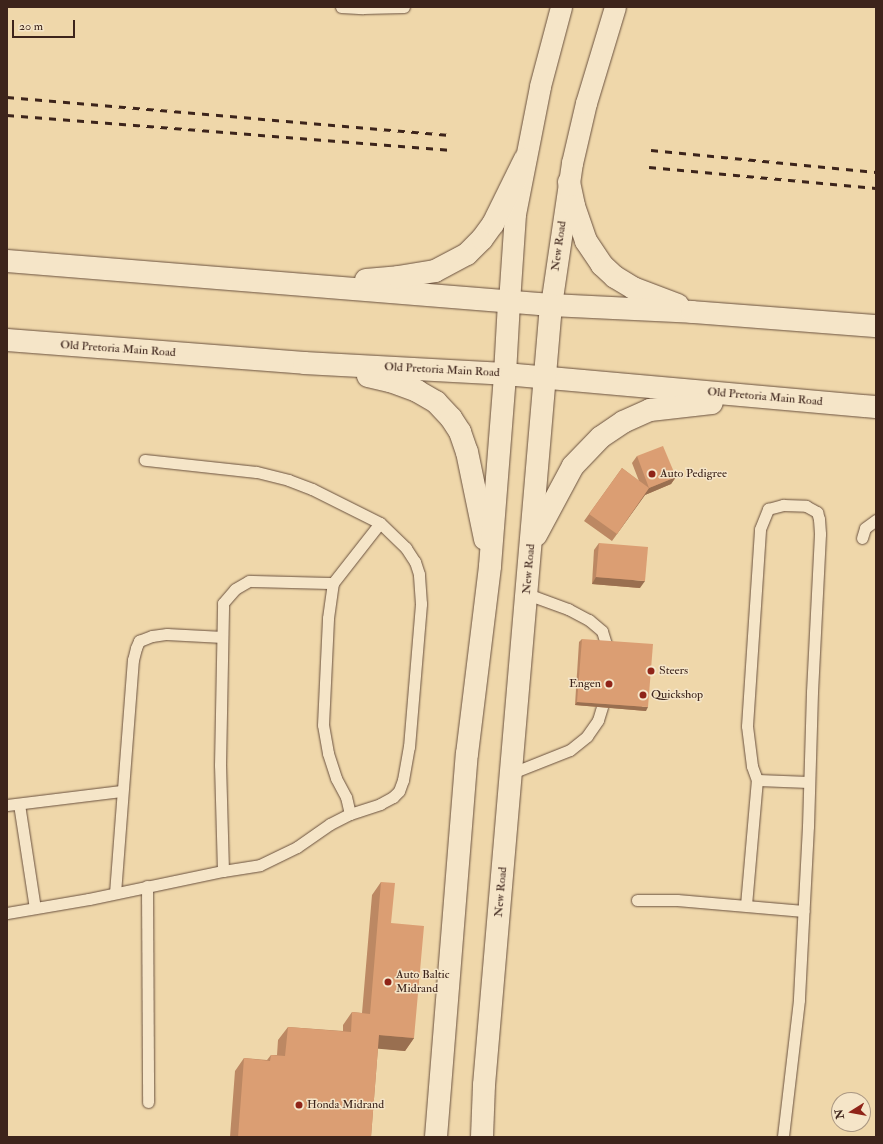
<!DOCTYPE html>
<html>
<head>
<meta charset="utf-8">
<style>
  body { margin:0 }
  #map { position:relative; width:883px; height:1144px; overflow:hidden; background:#efd7aa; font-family:"IM FELL Double Pica",serif }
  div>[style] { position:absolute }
  .roads { filter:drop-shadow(0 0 1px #6a513f) drop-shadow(0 0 1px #6a513f) }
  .lane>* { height:11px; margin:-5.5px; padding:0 5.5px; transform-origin:5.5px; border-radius:5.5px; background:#f5e5c8 }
  .street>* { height:21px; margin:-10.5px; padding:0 10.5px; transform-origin:10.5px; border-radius:10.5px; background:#f5e5c8 }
  .secondary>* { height:22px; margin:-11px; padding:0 11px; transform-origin:11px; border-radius:11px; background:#f5e5c8 }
  .rail>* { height:3px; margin-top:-1.5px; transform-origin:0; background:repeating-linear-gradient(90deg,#3d241b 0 7px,transparent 0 14px) }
  .wall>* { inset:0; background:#bc8863 }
  .shaded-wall>* { inset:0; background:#996f50 }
  .building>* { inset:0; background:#db9e73 }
  .dots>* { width:11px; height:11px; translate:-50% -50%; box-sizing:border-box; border:2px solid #f5e5c8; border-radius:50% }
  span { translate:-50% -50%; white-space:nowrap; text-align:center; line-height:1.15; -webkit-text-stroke:3px #f5e5c8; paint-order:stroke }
  .street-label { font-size:12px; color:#3d241b }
  .poi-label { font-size:12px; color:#3d241b }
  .left { translate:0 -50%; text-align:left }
  .right { translate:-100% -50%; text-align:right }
  .frame { position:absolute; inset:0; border:8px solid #3d241b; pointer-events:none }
  .north { position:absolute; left:831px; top:1092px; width:40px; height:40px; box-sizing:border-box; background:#f5e5c8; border:1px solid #ab9883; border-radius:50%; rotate:259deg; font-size:11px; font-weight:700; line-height:16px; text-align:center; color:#3d241b }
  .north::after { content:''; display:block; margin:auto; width:14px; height:18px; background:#8f2418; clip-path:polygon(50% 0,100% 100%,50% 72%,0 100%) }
  .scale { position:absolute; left:12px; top:20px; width:63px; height:18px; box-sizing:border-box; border:2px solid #3d241b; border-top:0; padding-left:5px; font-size:12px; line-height:14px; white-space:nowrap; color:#3d241b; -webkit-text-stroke:3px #f5e5c8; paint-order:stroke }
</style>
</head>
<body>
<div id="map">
  <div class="roads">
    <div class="lane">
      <div style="left:341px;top:7px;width:22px;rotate:3deg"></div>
      <div style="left:363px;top:8px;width:41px;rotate:-1.4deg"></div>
      <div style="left:862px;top:538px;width:10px;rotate:-73deg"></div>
      <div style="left:865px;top:528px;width:14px;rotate:-36deg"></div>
      <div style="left:527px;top:594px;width:44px;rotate:20.1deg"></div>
      <div style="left:568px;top:609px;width:24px;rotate:28deg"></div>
      <div style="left:589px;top:620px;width:17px;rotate:40deg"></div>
      <div style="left:602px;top:631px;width:14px;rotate:73deg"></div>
      <div style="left:512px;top:773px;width:62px;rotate:-21.6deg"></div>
      <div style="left:570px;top:750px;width:22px;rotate:-39deg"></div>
      <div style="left:587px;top:736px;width:19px;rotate:-55deg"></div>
      <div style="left:598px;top:720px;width:14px;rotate:-73deg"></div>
      <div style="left:757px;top:780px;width:52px;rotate:2.2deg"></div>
      <div style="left:19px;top:804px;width:105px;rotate:81.3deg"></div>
      <div style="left:7px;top:805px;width:115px;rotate:-7deg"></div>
      <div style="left:350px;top:814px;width:17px;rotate:-103deg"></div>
      <div style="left:346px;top:797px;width:21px;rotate:-118deg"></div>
      <div style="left:336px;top:778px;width:26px;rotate:-108deg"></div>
      <div style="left:328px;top:753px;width:28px;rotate:-100deg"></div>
      <div style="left:323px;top:725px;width:107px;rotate:-87.3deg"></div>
      <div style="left:328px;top:618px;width:35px;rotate:-82deg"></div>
      <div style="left:333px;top:583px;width:76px;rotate:-51.9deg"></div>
      <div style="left:223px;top:871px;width:106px;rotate:-91.6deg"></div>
      <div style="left:220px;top:765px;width:162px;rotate:-88.9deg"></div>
      <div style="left:223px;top:603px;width:18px;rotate:-49deg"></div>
      <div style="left:235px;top:589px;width:16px;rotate:-30deg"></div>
      <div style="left:249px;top:581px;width:84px;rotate:1.4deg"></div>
      <div style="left:147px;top:886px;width:216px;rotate:89.7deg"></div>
      <div style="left:115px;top:893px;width:234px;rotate:-85.6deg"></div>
      <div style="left:133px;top:660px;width:12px;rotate:-76deg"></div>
      <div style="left:136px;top:648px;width:8px;rotate:-67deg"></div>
      <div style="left:139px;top:641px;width:14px;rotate:-21deg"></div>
      <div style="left:152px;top:636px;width:15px;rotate:-8deg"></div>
      <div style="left:167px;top:634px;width:55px;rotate:3.1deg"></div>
      <div style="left:637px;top:900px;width:40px"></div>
      <div style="left:677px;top:900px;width:127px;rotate:5deg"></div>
      <div style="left:746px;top:905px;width:125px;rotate:-85deg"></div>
      <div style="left:757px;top:780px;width:15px;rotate:-110deg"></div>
      <div style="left:752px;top:766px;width:40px;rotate:-97.1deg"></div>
      <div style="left:747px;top:726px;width:197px;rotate:-86.2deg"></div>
      <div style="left:760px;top:529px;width:22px;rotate:-68deg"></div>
      <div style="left:768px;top:509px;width:16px;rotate:-15deg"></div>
      <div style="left:783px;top:505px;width:23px;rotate:2deg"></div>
      <div style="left:806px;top:506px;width:13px;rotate:29deg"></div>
      <div style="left:817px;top:512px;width:7px;rotate:74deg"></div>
      <div style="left:819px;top:519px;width:15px;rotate:86deg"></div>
      <div style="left:820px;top:534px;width:158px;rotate:92.9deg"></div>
      <div style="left:812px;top:692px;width:134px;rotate:91.7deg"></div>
      <div style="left:808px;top:826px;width:174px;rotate:93deg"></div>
      <div style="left:799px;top:1000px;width:138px;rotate:96.7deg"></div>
      <div style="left:7px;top:913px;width:83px;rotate:-9.7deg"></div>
      <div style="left:89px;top:899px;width:137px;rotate:-11.8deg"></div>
      <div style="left:223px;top:871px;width:37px;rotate:-9deg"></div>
      <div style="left:260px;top:865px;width:41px;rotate:-25.9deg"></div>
      <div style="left:297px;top:847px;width:40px;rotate:-34.9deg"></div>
      <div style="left:330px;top:824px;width:22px;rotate:-27deg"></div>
      <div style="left:350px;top:814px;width:32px;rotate:-18deg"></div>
      <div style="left:380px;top:804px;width:15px;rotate:-28deg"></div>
      <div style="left:393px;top:797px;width:8px;rotate:-45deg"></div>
      <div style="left:399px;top:791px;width:12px;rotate:-70deg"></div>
      <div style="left:403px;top:780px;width:34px;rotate:-80deg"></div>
      <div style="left:409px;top:747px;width:144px;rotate:-85.2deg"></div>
      <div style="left:421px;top:604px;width:30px;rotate:-94deg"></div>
      <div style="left:419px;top:574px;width:13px;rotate:-108deg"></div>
      <div style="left:415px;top:562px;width:17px;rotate:-123deg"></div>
      <div style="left:406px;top:548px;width:36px;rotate:-136deg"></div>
      <div style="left:380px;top:523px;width:76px;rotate:-153.4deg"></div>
      <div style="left:312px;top:489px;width:25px;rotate:-159deg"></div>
      <div style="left:289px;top:480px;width:34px;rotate:-166deg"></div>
      <div style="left:256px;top:472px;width:112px;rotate:-173.8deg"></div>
    </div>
    <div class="street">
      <div style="left:509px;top:302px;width:88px;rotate:-86.1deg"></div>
      <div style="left:515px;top:214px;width:130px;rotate:-78.9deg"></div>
      <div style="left:540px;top:86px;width:82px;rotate:-75.1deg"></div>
      <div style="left:551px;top:305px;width:144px;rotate:-81.6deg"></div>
      <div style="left:572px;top:163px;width:62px;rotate:-76.9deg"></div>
      <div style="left:586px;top:103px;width:100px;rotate:-73.2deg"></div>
    </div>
    <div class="secondary">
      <div style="left:569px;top:182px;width:25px;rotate:78deg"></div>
      <div style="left:574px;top:206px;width:37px;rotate:71deg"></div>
      <div style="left:586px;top:241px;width:29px;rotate:56deg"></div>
      <div style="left:602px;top:265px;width:18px;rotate:43deg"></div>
      <div style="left:615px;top:277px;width:21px;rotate:31deg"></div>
      <div style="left:633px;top:288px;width:48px;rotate:20.7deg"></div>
      <div style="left:7px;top:261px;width:546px;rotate:4.62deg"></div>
      <div style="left:551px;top:305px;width:141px;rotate:2.8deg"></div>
      <div style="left:692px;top:312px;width:185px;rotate:4.4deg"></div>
      <div style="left:366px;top:280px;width:32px;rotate:-5deg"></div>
      <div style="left:398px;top:277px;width:37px;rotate:-9deg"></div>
      <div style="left:435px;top:271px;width:36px;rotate:-28deg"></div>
      <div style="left:467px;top:254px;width:21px;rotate:-45deg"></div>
      <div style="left:482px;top:239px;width:19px;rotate:-54deg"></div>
      <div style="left:493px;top:224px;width:72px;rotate:-63.8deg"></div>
      <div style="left:7px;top:340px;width:298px;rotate:4.4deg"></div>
      <div style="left:304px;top:363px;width:201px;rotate:3.1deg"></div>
      <div style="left:505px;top:374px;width:372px;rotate:5.1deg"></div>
      <div style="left:368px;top:376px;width:23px;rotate:13deg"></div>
      <div style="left:390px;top:381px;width:29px;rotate:20deg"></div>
      <div style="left:417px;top:391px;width:22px;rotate:30deg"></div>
      <div style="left:436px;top:402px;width:22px;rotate:47deg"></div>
      <div style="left:451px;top:418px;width:17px;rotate:57deg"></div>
      <div style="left:460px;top:432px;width:21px;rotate:71deg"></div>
      <div style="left:467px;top:452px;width:89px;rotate:78.3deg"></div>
      <div style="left:536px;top:535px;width:78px;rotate:-61.8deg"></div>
      <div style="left:573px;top:466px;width:40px;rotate:-46deg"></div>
      <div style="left:601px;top:437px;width:27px;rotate:-34deg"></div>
      <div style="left:623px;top:422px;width:30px;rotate:-24deg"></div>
      <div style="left:650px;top:410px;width:62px;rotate:-6.4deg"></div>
      <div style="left:436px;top:1137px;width:384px;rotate:-85.4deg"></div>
      <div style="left:467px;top:754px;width:189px;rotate:-83deg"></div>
      <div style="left:490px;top:566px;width:193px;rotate:-85.5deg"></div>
      <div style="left:505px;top:374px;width:72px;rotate:-86.8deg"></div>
      <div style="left:482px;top:1137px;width:52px;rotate:-87.8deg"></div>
      <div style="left:484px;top:1085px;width:783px;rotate:-85.09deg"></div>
    </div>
  </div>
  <div class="rail">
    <div style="left:7px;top:97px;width:447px;rotate:4.9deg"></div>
    <div style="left:7px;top:115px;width:443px;rotate:4.5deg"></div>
    <div style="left:651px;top:150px;width:226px;rotate:5.6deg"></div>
    <div style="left:649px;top:167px;width:228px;rotate:5.3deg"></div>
  </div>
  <div class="wall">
    <div style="clip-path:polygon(637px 456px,676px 477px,671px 484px,645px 495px,612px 541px,584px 521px,622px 468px,639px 481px,632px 463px)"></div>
    <div style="clip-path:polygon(599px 543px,640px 588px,592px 584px,594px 550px)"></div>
    <div style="clip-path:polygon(582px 639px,646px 711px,575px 705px,579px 642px)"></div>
    <div style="clip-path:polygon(381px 882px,391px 923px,414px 1038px,405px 1051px,378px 1048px,371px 1137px,230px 1137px,235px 1071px,244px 1058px,267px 1060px,271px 1055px,277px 1055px,278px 1040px,288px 1027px,343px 1031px,343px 1025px,352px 1012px,362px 1013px,372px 895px)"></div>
  </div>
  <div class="shaded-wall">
    <div style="clip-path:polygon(676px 477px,671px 484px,645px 495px,612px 541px,649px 488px)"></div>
    <div style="clip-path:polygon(596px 577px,645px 581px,640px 588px,592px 584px)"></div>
    <div style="clip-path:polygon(577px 702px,648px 707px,646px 711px,575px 705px)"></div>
    <div style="clip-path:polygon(379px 1035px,414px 1038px,405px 1051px,370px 1048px)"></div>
  </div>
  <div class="building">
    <div style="clip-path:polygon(663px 446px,676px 477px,649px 488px,637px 456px)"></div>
    <div style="clip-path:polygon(622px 468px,649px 488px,617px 534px,589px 514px)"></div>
    <div style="clip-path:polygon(599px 543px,648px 547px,645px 581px,596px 577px)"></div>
    <div style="clip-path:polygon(582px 639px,653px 644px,648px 707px,577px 702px)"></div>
    <div style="clip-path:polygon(381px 882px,395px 883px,391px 923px,424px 926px,414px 1038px,379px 1035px,371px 1137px,238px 1137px,244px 1058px,270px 1061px,271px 1055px,285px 1056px,288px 1027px,351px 1032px,352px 1012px,370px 1014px)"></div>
  </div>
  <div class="dots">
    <div style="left:652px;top:474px;background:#8f2418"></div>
    <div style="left:651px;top:671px;background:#8f2418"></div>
    <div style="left:609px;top:684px;background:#8f2418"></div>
    <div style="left:643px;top:695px;background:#8f2418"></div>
    <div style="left:388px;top:982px;background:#8f2418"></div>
    <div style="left:299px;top:1105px;background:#8f2418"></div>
  </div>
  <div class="street-label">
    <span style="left:559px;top:246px;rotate:-82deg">New Road</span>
    <span style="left:118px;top:349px;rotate:4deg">Old Pretoria Main Road</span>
    <span style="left:442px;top:370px;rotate:3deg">Old Pretoria Main Road</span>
    <span style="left:765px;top:397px;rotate:5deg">Old Pretoria Main Road</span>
    <span style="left:529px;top:569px;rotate:-85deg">New Road</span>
    <span style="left:501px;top:892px;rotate:-85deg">New Road</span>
  </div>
  <div class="poi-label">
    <span class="left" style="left:660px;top:474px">Auto Pedigree</span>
    <span class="left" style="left:659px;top:671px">Steers</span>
    <span class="right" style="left:601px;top:684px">Engen</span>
    <span class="left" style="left:651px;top:695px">Quickshop</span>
    <span class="left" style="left:396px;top:982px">Auto Baltic<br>Midrand</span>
    <span class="left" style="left:307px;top:1105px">Honda Midrand</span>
  </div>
  <div class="frame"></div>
  <div class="north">N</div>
  <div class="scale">20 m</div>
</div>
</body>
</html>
